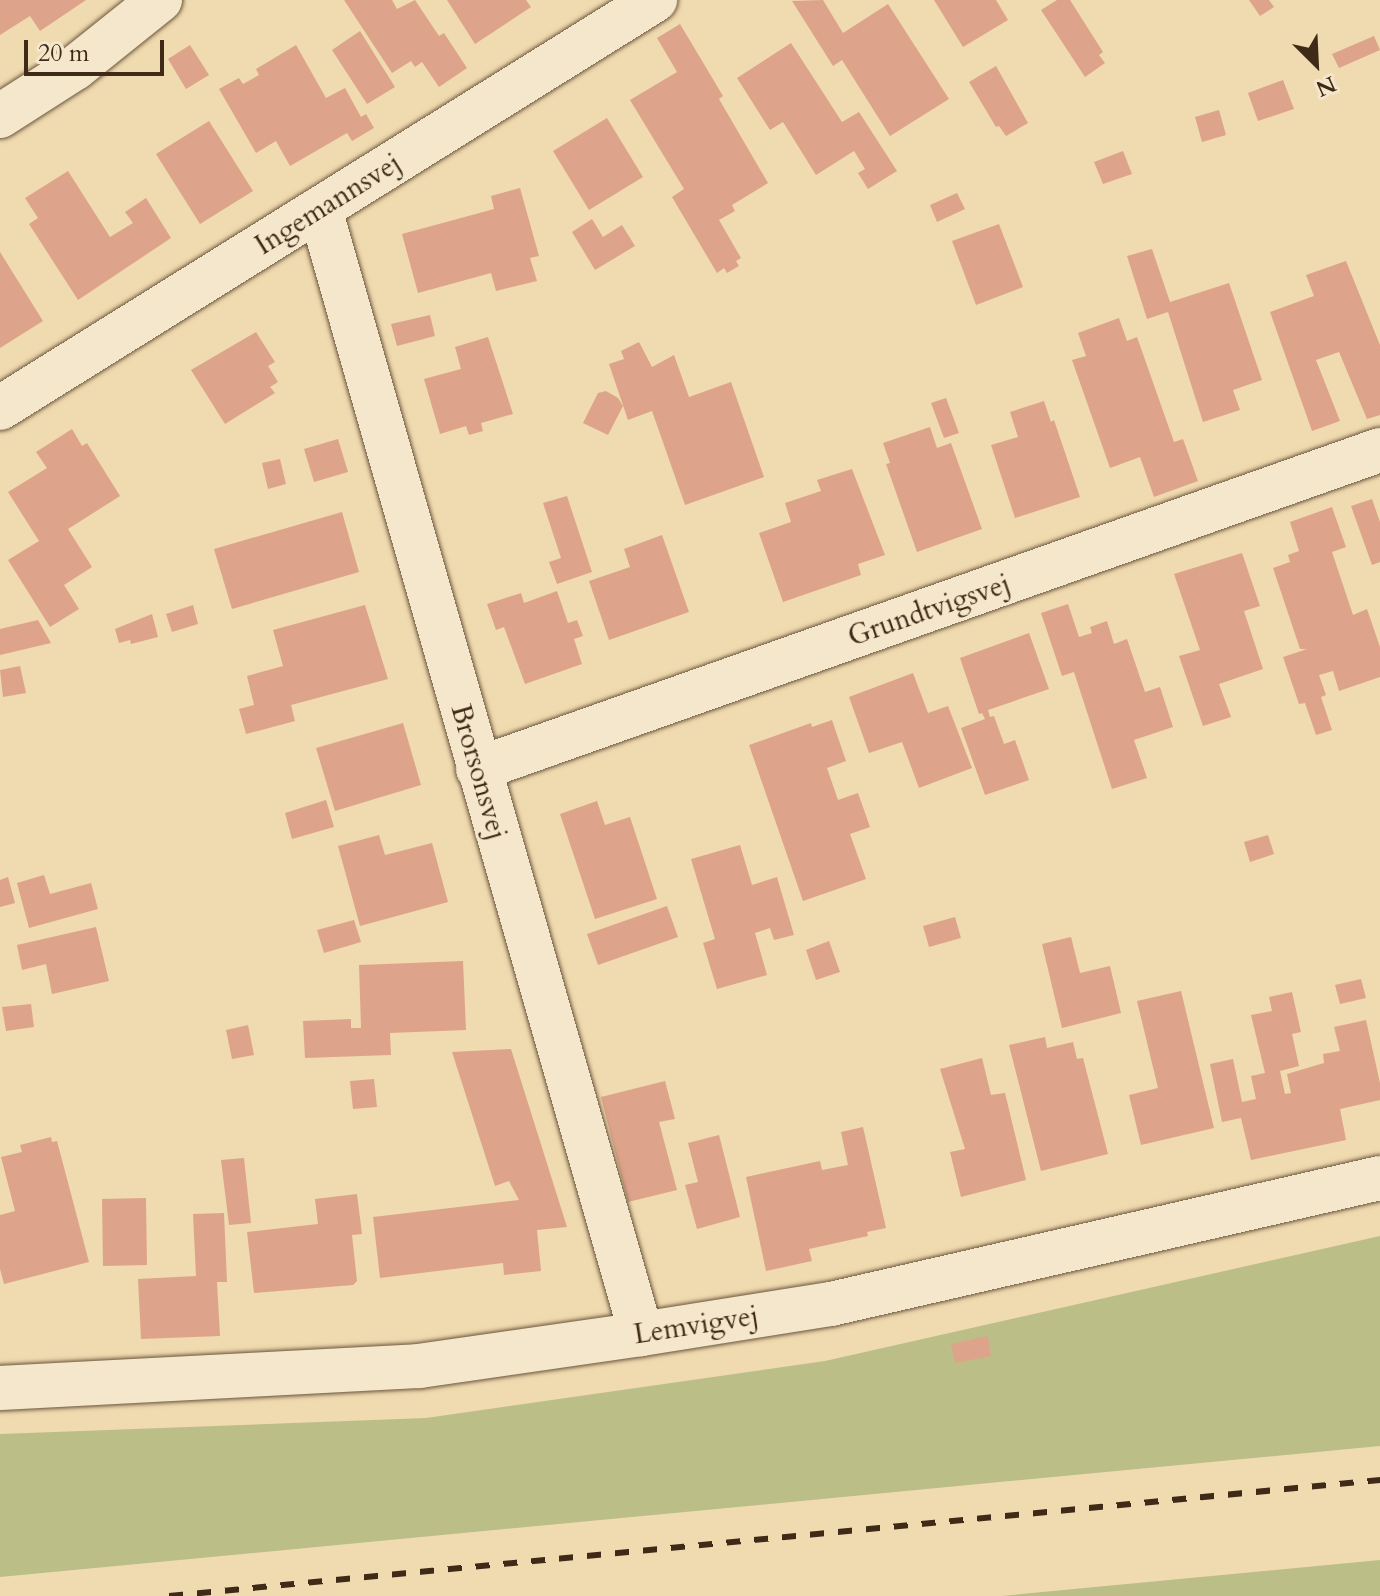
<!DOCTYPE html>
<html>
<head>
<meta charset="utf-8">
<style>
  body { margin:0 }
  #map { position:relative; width:1380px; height:1596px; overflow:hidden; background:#f0daaf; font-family:Cardo,serif }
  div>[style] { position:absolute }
  .green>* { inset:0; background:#bcbe88 }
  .building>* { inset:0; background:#dda48b }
  .roads { filter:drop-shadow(0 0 2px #6b563e) drop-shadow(0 0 2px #6b563e) }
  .minor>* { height:44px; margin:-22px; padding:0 22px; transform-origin:22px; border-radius:22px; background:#f5e7cb }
  .rail>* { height:6px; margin-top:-3px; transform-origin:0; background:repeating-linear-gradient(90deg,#3f2a18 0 14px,transparent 0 28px) }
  span { translate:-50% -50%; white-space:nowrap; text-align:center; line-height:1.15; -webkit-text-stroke:6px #f5e7cb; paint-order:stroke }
  .street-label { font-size:28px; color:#3f2a18 }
  .north { position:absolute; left:1276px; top:24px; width:80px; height:80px; -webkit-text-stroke:6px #f5e7cb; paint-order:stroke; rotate:156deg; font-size:22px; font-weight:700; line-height:32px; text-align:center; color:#3f2a18 }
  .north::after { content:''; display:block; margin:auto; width:28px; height:36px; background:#3f2a18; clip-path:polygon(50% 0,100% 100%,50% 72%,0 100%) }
  .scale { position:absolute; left:24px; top:40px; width:140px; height:36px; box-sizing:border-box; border:4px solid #3f2a18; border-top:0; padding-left:10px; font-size:24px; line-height:28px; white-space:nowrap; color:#3f2a18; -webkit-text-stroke:6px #f5e7cb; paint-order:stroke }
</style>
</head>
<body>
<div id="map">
  <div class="green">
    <div style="clip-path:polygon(1380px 1236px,1380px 1446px,0 1577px,0 1434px,426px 1418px,825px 1361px)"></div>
    <div style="clip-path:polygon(1380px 1560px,1380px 1596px,1001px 1596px)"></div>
  </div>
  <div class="building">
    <div style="clip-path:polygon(0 0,86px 0,40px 31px,30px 16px,0 35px)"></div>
    <div style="clip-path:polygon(344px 0,392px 0,397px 9px,415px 0,439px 36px,444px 33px,467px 68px,439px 87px,422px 62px,415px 67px,411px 61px,392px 73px)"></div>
    <div style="clip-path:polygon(447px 0,526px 0,531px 7px,475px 44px)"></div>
    <div style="clip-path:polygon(823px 0,843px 33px,888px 4px,949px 99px,890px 136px,842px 60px,833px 66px,792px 1px)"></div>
    <div style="clip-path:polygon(934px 0,996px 0,1008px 20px,963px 47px)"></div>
    <div style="clip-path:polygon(1057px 0,1070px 0,1103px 52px,1099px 55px,1105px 63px,1085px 77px,1041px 10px)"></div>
    <div style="clip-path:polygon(1249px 0,1269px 0,1274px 7px,1260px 16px)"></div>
    <div style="clip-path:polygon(680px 24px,723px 96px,719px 99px,768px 183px,732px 205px,735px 211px,719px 220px,741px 258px,736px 261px,739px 266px,727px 273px,724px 268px,717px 273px,672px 197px,684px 189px,630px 100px,677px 72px,657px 38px)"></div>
    <div style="clip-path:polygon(360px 31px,395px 87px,367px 104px,332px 50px)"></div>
    <div style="clip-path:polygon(1374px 36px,1380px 50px,1339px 68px,1332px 54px)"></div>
    <div style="clip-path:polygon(791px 43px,842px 122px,859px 112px,897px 171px,868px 189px,858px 173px,865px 169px,854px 151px,816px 175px,783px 122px,770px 130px,737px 78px)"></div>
    <div style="clip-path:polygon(190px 45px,209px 75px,186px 89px,168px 59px)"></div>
    <div style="clip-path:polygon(296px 45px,326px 98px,345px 88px,361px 117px,366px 114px,374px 128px,352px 141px,347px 133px,290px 166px,276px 141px,256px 153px,219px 89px,239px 78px,243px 84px,259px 75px,256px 69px)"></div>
    <div style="clip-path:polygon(996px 66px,1028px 123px,1006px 136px,999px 126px,996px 127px,969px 82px)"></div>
    <div style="clip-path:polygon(1283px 80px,1294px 109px,1258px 121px,1248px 93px)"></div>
    <div style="clip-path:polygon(1219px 110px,1226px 135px,1202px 142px,1195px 117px)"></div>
    <div style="clip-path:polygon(607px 118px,643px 177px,589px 210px,553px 151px)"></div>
    <div style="clip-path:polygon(209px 121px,253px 191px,200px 224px,156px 154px)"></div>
    <div style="clip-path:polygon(1123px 151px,1132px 174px,1103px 184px,1094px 162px)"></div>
    <div style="clip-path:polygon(68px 171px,110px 237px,133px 223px,125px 212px,146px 198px,171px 238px,78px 300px,29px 224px,38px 218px,25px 198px)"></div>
    <div style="clip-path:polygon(520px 188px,539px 256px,530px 258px,537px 281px,496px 291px,491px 273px,418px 293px,402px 234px,494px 209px,491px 196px)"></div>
    <div style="clip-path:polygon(957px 193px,965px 209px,937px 222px,930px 205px)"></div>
    <div style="clip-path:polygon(592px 219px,603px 237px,622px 225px,635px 246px,595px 270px,572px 232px)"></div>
    <div style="clip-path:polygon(999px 224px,1023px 287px,976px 305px,952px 241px)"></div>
    <div style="clip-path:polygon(1152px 249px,1170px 302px,1229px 283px,1262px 380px,1233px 390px,1240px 410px,1203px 422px,1168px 312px,1147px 319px,1127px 256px)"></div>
    <div style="clip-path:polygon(0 252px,43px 321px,0 348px)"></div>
    <div style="clip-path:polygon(1346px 261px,1380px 345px,1380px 415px,1367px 419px,1339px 352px,1316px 360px,1340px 421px,1312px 431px,1270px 312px,1314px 296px,1306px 275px)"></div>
    <div style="clip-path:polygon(430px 315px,435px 336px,397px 346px,391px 324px)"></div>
    <div style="clip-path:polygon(1119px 318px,1127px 341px,1137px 337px,1174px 442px,1183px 439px,1198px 481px,1154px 497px,1140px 457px,1110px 468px,1072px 360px,1086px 356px,1078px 333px)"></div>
    <div style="clip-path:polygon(256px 332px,275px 362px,268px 366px,278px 382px,270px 387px,275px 393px,225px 424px,191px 370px)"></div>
    <div style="clip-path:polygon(488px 337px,513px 414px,481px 423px,483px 431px,469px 435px,466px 426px,440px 434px,424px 379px,461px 369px,455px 347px)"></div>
    <div style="clip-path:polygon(639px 342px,652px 367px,674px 355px,689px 397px,731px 382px,764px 477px,685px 505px,652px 411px,628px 420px,609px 364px,624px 359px,621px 351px)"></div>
    <div style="clip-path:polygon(606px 391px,618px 398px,623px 406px,608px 435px,583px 423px,598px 393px)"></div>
    <div style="clip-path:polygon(946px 398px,959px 433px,944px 438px,931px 403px)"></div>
    <div style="clip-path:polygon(1044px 401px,1051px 422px,1054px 420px,1080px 497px,1015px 518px,991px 445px,1018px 437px,1010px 412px)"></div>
    <div style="clip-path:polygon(930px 427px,937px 448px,951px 443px,982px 529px,917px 552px,886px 464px,890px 463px,883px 443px)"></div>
    <div style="clip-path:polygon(72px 429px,82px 446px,87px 443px,120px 496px,68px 529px,92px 567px,64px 585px,79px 609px,50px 627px,8px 560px,39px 541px,8px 492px,47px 468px,36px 452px)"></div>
    <div style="clip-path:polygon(338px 439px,348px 472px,314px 482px,304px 449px)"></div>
    <div style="clip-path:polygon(280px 459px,286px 484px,268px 489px,262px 463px)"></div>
    <div style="clip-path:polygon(852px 469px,885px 555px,858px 564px,861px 575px,783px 602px,759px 533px,791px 522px,785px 503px,821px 491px,817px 480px)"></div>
    <div style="clip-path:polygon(567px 496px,592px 572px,557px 584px,549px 562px,561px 558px,543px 503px)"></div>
    <div style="clip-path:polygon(1372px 499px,1380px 522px,1380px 562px,1372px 565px,1351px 506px)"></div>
    <div style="clip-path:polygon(1332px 507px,1346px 547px,1332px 552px,1353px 615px,1367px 609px,1380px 647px,1380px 677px,1339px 691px,1333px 671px,1319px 675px,1326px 695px,1321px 697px,1332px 730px,1316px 735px,1305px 703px,1299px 704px,1283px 657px,1307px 649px,1300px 649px,1273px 568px,1290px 562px,1288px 555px,1299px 551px,1290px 522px)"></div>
    <div style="clip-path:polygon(342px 512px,359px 572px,232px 609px,214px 549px)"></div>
    <div style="clip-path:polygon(662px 535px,689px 612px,609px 640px,589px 581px,630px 567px,624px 549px)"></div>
    <div style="clip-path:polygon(1242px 553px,1260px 606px,1244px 611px,1263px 669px,1219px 684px,1231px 717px,1203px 726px,1179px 656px,1200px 650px,1174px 574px)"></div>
    <div style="clip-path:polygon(557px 591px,568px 623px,577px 620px,583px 636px,574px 639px,582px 664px,525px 684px,504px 627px,496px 630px,487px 604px,521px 593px,524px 603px)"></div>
    <div style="clip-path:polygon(1068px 604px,1079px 637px,1092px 633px,1090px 627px,1107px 621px,1114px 644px,1127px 639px,1145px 692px,1160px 687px,1173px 727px,1134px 740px,1147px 778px,1112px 789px,1074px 672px,1062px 676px,1041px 613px)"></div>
    <div style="clip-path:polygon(193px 605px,198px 624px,172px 632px,166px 614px)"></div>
    <div style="clip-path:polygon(365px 605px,388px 679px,291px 705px,295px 721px,246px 734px,239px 709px,254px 705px,247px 676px,283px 666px,273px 630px)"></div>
    <div style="clip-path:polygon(152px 614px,158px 637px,131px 644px,130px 640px,119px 643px,115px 629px)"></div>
    <div style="clip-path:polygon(38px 620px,51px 643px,0 655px,0 629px)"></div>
    <div style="clip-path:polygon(1029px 633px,1049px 689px,988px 710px,990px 717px,994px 716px,1004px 744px,1015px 740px,1029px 780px,985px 795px,961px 728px,985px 719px,982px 713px,979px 714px,960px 658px)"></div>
    <div style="clip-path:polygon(20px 666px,26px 693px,3px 697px,0 670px)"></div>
    <div style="clip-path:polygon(913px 673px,928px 713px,948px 706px,972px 768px,919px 788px,902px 742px,869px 753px,849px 697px)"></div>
    <div style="clip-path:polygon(832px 720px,846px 761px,827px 768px,838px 800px,858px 793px,870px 827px,850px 834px,866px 879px,803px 901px,749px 745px,811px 723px,812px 727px)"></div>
    <div style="clip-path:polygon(403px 723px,421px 785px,335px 811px,316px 748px)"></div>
    <div style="clip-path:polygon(326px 800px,334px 827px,292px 839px,285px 813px)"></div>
    <div style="clip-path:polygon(597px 801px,605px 825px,630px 817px,657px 899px,595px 919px,560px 814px)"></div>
    <div style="clip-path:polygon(379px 835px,385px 855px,432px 843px,448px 902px,360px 926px,338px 846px)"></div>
    <div style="clip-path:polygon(1268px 835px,1274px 854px,1250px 862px,1244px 842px)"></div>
    <div style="clip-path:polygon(740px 845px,752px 885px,777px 877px,794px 935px,774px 940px,770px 928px,755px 933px,767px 975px,717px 989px,703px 943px,715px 939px,691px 859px)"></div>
    <div style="clip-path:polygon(44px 875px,50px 894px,91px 883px,98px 909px,29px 928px,17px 883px)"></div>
    <div style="clip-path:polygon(8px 877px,15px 903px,0 907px,0 880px)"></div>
    <div style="clip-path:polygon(667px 906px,678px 937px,598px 965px,587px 934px)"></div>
    <div style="clip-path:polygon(955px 917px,961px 938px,929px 947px,923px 926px)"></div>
    <div style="clip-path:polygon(354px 920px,361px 942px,324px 953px,317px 930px)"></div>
    <div style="clip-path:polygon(96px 927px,109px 981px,52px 994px,46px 964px,22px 970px,17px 945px)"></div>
    <div style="clip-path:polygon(1071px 937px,1080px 973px,1110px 966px,1121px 1013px,1062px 1028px,1042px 944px)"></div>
    <div style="clip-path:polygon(829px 941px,840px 972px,816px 980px,806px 950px)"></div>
    <div style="clip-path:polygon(463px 961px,466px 1030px,390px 1033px,391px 1055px,305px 1058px,303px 1021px,351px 1019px,351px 1028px,361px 1028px,359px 965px)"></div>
    <div style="clip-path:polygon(1361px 979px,1366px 998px,1340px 1004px,1335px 985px)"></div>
    <div style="clip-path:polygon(1181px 991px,1214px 1128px,1141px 1145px,1129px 1095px,1158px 1088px,1137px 1001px)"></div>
    <div style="clip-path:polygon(1292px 992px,1301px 1032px,1292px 1034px,1299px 1066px,1280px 1071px,1285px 1094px,1291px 1093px,1287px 1074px,1324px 1063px,1323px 1054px,1340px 1051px,1334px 1027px,1366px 1020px,1380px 1083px,1380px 1100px,1340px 1109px,1346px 1140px,1251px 1160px,1241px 1118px,1222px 1122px,1210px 1064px,1233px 1059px,1242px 1102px,1256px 1099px,1251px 1076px,1265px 1073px,1251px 1015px,1272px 1011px,1269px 997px)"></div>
    <div style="clip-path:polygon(31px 1004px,34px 1027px,6px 1031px,2px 1007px)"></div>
    <div style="clip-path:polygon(248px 1025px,254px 1055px,232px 1059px,226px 1030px)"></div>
    <div style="clip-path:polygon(1045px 1037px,1047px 1048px,1073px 1042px,1077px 1059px,1083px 1058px,1108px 1154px,1041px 1171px,1009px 1045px)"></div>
    <div style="clip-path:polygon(511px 1049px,567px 1227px,537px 1230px,541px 1271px,504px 1275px,503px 1263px,380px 1278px,373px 1217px,519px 1200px,509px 1181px,495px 1186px,452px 1052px)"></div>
    <div style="clip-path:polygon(982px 1058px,991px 1095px,1005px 1093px,1026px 1180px,961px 1197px,950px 1152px,965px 1149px,940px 1069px)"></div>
    <div style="clip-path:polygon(374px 1079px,377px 1107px,353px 1109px,350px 1081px)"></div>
    <div style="clip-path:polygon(665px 1081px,675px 1119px,659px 1122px,677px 1190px,628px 1202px,601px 1097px)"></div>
    <div style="clip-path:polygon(863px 1127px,886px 1228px,867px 1232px,868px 1236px,809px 1249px,812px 1261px,766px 1271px,746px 1177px,820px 1161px,822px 1170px,848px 1165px,841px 1132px)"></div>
    <div style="clip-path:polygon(719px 1135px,740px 1217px,697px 1229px,685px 1185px,698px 1182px,688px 1143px)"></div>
    <div style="clip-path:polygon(51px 1137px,52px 1142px,57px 1141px,89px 1262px,4px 1284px,0 1269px,0 1215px,15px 1211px,1px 1157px,22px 1152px,20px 1145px)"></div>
    <div style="clip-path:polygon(244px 1158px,251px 1223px,229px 1225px,221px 1160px)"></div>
    <div style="clip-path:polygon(357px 1194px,362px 1234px,352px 1235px,357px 1281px,353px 1285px,254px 1293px,247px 1232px,318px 1224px,315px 1199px)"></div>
    <div style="clip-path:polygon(146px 1198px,147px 1265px,103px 1266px,102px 1199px)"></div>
    <div style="clip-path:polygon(224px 1213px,227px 1282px,217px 1282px,220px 1336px,141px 1339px,138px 1279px,196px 1276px,193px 1214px)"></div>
    <div style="clip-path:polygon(988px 1336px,991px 1356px,955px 1363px,951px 1344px)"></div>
  </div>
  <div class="roads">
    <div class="minor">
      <div style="left:0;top:116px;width:89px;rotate:-32.6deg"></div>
      <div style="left:75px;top:68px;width:109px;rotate:-38.7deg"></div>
      <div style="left:320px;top:209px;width:1170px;rotate:74.07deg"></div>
      <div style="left:0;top:408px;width:772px;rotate:-31.92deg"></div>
      <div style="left:478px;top:769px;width:957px;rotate:-19.48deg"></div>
      <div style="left:0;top:1388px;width:420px;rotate:-3deg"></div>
      <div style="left:419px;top:1366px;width:224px;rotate:-8.2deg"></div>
      <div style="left:641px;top:1334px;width:192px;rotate:-9deg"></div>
      <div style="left:831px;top:1304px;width:563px;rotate:-12.93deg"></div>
    </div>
  </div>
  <div class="rail">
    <div style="left:169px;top:1596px;width:1217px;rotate:-5.47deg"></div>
  </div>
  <div class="street-label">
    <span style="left:328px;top:204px;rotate:-32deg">Ingemannsvej</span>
    <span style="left:929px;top:610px;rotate:-19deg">Grundtvigsvej</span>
    <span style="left:479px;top:772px;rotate:74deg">Brorsonsvej</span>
    <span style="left:696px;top:1325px;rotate:-9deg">Lemvigvej</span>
  </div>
  <div class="north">N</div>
  <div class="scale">20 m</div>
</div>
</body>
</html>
